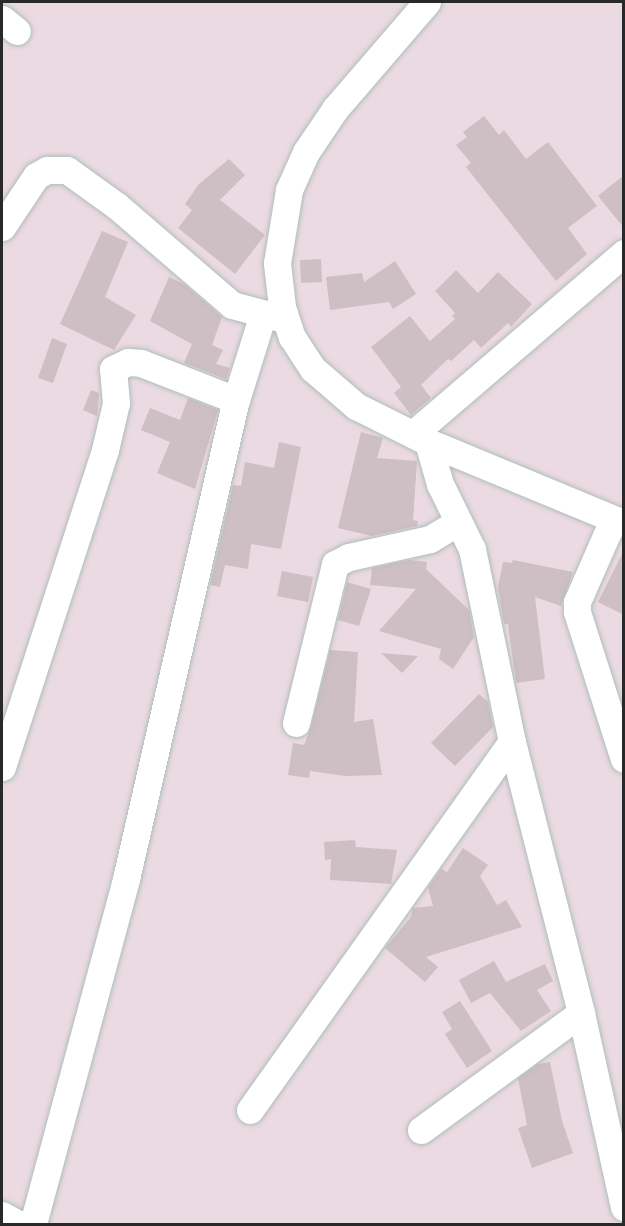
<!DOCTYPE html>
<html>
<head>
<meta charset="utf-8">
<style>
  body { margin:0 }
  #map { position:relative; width:625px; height:1226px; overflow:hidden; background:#ebdae1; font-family:Overpass,sans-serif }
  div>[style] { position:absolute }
  .building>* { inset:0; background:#cdbfc4 }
  .roads { filter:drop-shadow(0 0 2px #afbdbb) drop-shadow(0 0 2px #afbdbb) }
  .minor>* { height:27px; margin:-13.5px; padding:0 13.5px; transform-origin:13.5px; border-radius:13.5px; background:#fff }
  span { translate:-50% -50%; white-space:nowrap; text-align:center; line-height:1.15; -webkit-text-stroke:5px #fff; paint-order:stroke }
  .frame { position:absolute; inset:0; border:3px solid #292929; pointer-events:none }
</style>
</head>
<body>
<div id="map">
  <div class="building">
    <div style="clip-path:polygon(484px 116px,499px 135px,504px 130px,526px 159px,548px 142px,597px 206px,568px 228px,587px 254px,556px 281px,466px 167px,471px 163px,456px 145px,467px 137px,463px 132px)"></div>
    <div style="clip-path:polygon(229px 159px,245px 175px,220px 200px,265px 235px,235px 274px,178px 228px,192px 210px,185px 204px,199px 184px)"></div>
    <div style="clip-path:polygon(624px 175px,624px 228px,598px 196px)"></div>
    <div style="clip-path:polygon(102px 231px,128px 242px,105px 297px,136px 315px,114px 350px,60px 324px)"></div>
    <div style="clip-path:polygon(321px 259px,322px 282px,301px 283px,300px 260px)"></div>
    <div style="clip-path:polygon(395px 261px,416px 294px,393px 309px,389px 302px,330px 310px,326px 277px,362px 273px,364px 282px)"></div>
    <div style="clip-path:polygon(456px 270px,478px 293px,498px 272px,532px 304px,511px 327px,508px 323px,481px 348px,474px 340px,451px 361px,448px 359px,421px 385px,431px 398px,411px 415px,394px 393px,401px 387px,371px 347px,410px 316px,430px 341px,455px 319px,452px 316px,455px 313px,435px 291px)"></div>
    <div style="clip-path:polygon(169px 277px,184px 284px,222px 317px,212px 345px,223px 350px,216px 364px,230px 368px,226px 379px,184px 363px,192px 344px,150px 321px)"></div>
    <div style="clip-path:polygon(52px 338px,67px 344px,53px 383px,38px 378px)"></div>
    <div style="clip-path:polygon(91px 390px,99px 393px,97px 416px,83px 410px)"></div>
    <div style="clip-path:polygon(188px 398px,218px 410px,195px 489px,157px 473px,170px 442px,141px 430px,150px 408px,180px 420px)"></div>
    <div style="clip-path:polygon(361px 432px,383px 438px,377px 458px,417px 461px,413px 520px,418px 521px,417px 526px,372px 536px,338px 528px)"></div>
    <div style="clip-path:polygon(279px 442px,301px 447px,281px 549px,251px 544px,248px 569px,225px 565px,220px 587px,210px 585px,233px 485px,241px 486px,245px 462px,274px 468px)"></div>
    <div style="clip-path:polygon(624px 550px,624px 615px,598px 602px)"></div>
    <div style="clip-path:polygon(409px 560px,427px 562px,426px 569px,469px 610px,474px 637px,453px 669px,439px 659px,441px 649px,379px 631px,416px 589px,370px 585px,372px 568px)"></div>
    <div style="clip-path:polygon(513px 560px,573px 572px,561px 606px,535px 597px,545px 679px,516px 683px,508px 624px,504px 624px,498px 587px,503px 562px,512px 563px)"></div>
    <div style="clip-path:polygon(282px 571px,313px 577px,308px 602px,277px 596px)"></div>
    <div style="clip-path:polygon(347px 582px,371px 589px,359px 626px,338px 620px)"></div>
    <div style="clip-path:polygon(330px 650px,358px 652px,354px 722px,373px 719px,382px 775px,345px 776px,310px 771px,309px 778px,288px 775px,293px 743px,304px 745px,311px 727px)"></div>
    <div style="clip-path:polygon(381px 653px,418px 656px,402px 673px)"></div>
    <div style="clip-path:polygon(479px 694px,488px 702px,493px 727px,455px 766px,431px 743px)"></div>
    <div style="clip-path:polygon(355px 840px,356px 847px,397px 850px,391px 884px,330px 880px,331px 859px,325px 860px,324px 842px)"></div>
    <div style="clip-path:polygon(463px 848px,488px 865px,480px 876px,497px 905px,506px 900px,522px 927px,426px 957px,438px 967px,425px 982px,385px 948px,411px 917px,413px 908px,433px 906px,428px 888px,441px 869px,447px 872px)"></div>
    <div style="clip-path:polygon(494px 961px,506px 982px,545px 964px,553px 981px,537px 990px,551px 1011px,521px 1031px,490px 993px,471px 1003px,459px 980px)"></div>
    <div style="clip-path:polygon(460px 1001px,492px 1051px,467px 1068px,445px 1034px,452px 1029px,442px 1012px)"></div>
    <div style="clip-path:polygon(550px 1062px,562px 1121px,573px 1153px,532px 1168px,518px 1128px,527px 1125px,518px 1078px,538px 1064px)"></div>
  </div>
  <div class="roads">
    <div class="minor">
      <div style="left:427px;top:2px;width:141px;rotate:130.7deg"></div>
      <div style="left:335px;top:109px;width:52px;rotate:124deg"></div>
      <div style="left:306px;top:152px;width:42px;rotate:114.1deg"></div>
      <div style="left:289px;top:190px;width:74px;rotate:99.3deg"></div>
      <div style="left:277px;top:263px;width:44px;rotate:83.5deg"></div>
      <div style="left:282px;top:307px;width:32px;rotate:72deg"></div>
      <div style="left:292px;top:337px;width:38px;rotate:57deg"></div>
      <div style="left:313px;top:369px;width:57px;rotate:40.7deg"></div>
      <div style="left:356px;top:406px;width:80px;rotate:26.6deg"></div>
      <div style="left:428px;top:442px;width:212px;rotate:22.5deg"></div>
      <div style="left:2px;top:19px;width:19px;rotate:39deg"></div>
      <div style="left:2px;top:227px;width:61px;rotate:-56.3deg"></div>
      <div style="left:36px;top:176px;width:13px;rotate:-29deg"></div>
      <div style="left:47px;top:170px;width:20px"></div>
      <div style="left:67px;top:170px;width:62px;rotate:35.8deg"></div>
      <div style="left:117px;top:206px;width:152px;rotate:40.7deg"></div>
      <div style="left:232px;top:305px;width:51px;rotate:14.9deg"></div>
      <div style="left:413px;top:434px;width:278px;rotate:-40.6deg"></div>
      <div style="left:428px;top:442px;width:44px;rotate:74.1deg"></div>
      <div style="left:440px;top:484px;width:72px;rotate:63.8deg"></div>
      <div style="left:472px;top:549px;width:197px;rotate:78.3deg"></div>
      <div style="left:512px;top:742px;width:280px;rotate:75.7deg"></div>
      <div style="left:581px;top:1013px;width:199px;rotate:77.5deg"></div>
      <div style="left:613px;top:520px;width:90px;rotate:113.7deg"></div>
      <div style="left:577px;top:602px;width:10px;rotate:90deg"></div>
      <div style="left:577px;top:612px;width:154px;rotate:72.3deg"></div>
      <div style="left:296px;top:723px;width:164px;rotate:-76.2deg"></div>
      <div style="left:335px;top:564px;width:16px;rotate:-27deg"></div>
      <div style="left:349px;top:557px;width:83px;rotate:-12.5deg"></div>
      <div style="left:430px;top:539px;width:33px;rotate:-31deg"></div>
      <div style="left:2px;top:767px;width:333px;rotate:-72deg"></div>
      <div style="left:105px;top:450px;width:48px;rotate:-76.8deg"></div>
      <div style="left:116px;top:403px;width:34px;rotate:-95deg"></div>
      <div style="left:113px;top:369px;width:17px;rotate:-25deg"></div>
      <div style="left:128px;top:362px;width:13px;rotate:4deg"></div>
      <div style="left:141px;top:363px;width:102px;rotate:21.3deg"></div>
      <div style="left:250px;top:1110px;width:452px;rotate:-54.6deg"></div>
      <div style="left:421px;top:1130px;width:198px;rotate:-36.2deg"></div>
      <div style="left:2px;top:1215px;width:18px;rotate:29deg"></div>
      <div style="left:33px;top:1224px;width:357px;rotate:-74.9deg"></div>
      <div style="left:126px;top:879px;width:491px;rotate:-77.1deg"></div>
      <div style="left:236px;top:400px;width:90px;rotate:-72.6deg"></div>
    </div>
  </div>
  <div class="frame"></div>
</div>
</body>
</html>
